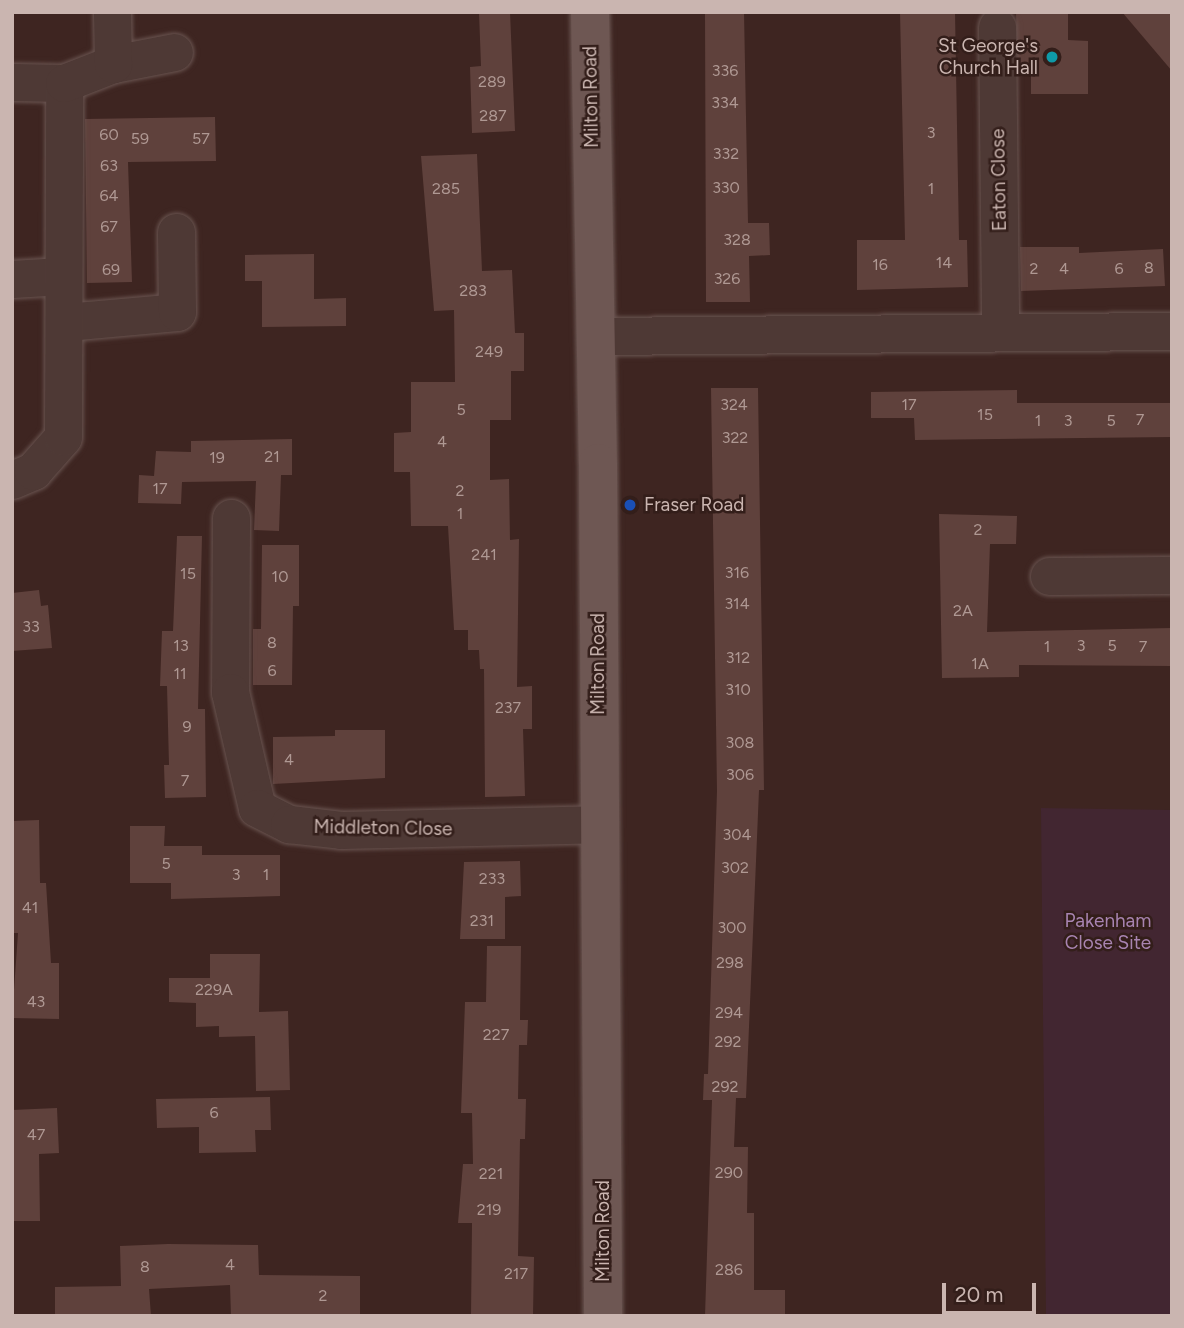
<!DOCTYPE html>
<html>
<head>
<meta charset="utf-8">
<style>
  body { margin:0 }
  #map { position:relative; width:1184px; height:1328px; overflow:hidden; background:#3e2521; font-family:Figtree,sans-serif }
  div>[style] { position:absolute }
  .green>* { inset:0; background:#422631 }
  .building>* { inset:0; background:#5f413c }
  .roads { filter:drop-shadow(0 0 2px #695450) drop-shadow(0 0 2px #695450) }
  .street>* { height:37px; margin:-18.5px; padding:0 18.5px; transform-origin:18.5px; border-radius:18.5px; background:#4e3935 }
  .primary>* { height:38px; margin:-19px; padding:0 19px; transform-origin:19px; border-radius:19px; background:#6e5753 }
  .dots>* { width:19px; height:19px; translate:-50% -50%; box-sizing:border-box; border:4px solid #331e1a; border-radius:50% }
  span { translate:-50% -50%; white-space:nowrap; text-align:center; line-height:1.15; -webkit-text-stroke:5px #331e1a; paint-order:stroke }
  .number-label { font-size:16px; color:#af9893 }
  .number-label span { -webkit-text-stroke-width:0 }
  .poi-label { font-size:19px; color:#cab5b0 }
  .right { translate:-100% -50%; text-align:right }
  .left { translate:0 -50%; text-align:left }
  .street-label { font-size:19px; color:#cab5b0 }
  .park-label { font-size:19px; color:#a884b1 }
  .frame { position:absolute; inset:0; border:14px solid #cab5b0; pointer-events:none }
  .scale { position:absolute; left:942px; top:1283px; width:94px; height:32px; box-sizing:border-box; border:4px solid #cab5b0; border-top:0; padding-left:9px; font-size:21px; line-height:24px; white-space:nowrap; color:#cab5b0; -webkit-text-stroke:5px #331e1a; paint-order:stroke }
</style>
</head>
<body>
<div id="map">
  <div class="green">
    <div style="clip-path:polygon(1041px 808px,1172px 810px,1172px 1316px,1046px 1316px)"></div>
  </div>
  <div class="building">
    <div style="clip-path:polygon(479px 12px,510px 12px,515px 131px,472px 133px,470px 67px,481px 66px)"></div>
    <div style="clip-path:polygon(705px 12px,744px 12px,748px 223px,769px 223px,770px 255px,749px 256px,750px 302px,706px 302px)"></div>
    <div style="clip-path:polygon(900px 12px,955px 12px,959px 240px,967px 240px,968px 287px,857px 290px,857px 240px,905px 240px)"></div>
    <div style="clip-path:polygon(1016px 12px,1068px 12px,1068px 40px,1088px 41px,1088px 94px,1031px 94px,1031px 73px,1018px 74px)"></div>
    <div style="clip-path:polygon(1122px 12px,1172px 12px,1172px 71px)"></div>
    <div style="clip-path:polygon(215px 117px,216px 161px,128px 162px,132px 282px,87px 283px,85px 119px)"></div>
    <div style="clip-path:polygon(477px 154px,482px 271px,512px 270px,515px 333px,524px 333px,524px 371px,511px 371px,511px 420px,490px 420px,490px 480px,509px 479px,510px 540px,519px 539px,517px 687px,532px 686px,532px 729px,523px 729px,525px 796px,485px 797px,484px 669px,480px 669px,479px 650px,468px 650px,468px 630px,454px 630px,448px 526px,411px 526px,410px 472px,394px 472px,394px 433px,411px 432px,411px 382px,455px 382px,454px 310px,434px 311px,421px 156px)"></div>
    <div style="clip-path:polygon(1020px 247px,1079px 247px,1079px 253px,1163px 249px,1165px 286px,1021px 291px)"></div>
    <div style="clip-path:polygon(314px 254px,314px 299px,346px 298px,346px 326px,262px 327px,262px 281px,245px 281px,245px 255px)"></div>
    <div style="clip-path:polygon(711px 388px,758px 388px,764px 790px,759px 790px,746px 1098px,736px 1098px,734px 1147px,748px 1147px,747px 1213px,754px 1213px,754px 1290px,785px 1290px,785px 1316px,705px 1316px,712px 1100px,703px 1100px,704px 1074px,708px 1074px,717px 791px)"></div>
    <div style="clip-path:polygon(1017px 390px,1017px 403px,1172px 403px,1172px 437px,915px 440px,914px 418px,871px 418px,871px 392px)"></div>
    <div style="clip-path:polygon(292px 439px,292px 475px,281px 475px,279px 531px,254px 530px,256px 481px,182px 482px,181px 504px,138px 503px,139px 475px,154px 476px,156px 451px,191px 452px,191px 441px)"></div>
    <div style="clip-path:polygon(939px 514px,1017px 516px,1016px 544px,990px 544px,987px 632px,1172px 628px,1172px 666px,1019px 665px,1019px 677px,942px 678px)"></div>
    <div style="clip-path:polygon(177px 536px,202px 536px,198px 709px,205px 709px,206px 797px,165px 798px,164px 765px,169px 765px,167px 686px,160px 686px,162px 631px,173px 631px)"></div>
    <div style="clip-path:polygon(262px 545px,299px 545px,299px 606px,293px 606px,292px 685px,253px 685px,253px 629px,261px 629px)"></div>
    <div style="clip-path:polygon(39px 590px,41px 606px,48px 605px,52px 648px,12px 651px,12px 593px)"></div>
    <div style="clip-path:polygon(335px 730px,385px 730px,385px 778px,273px 784px,273px 737px,335px 736px)"></div>
    <div style="clip-path:polygon(39px 820px,40px 883px,46px 883px,51px 963px,59px 963px,59px 1019px,12px 1018px,18px 933px,12px 933px,12px 821px)"></div>
    <div style="clip-path:polygon(130px 826px,165px 826px,164px 846px,202px 846px,202px 855px,280px 855px,280px 896px,171px 899px,171px 883px,130px 883px)"></div>
    <div style="clip-path:polygon(520px 861px,521px 896px,505px 897px,505px 939px,460px 939px,464px 862px)"></div>
    <div style="clip-path:polygon(487px 946px,521px 946px,520px 1020px,528px 1020px,527px 1045px,519px 1045px,518px 1099px,526px 1099px,525px 1139px,520px 1139px,518px 1256px,534px 1257px,533px 1316px,471px 1316px,472px 1223px,458px 1223px,463px 1164px,473px 1164px,472px 1113px,461px 1113px,465px 1002px,486px 1002px)"></div>
    <div style="clip-path:polygon(210px 954px,260px 954px,259px 1012px,288px 1011px,290px 1090px,256px 1091px,255px 1036px,219px 1037px,219px 1026px,196px 1027px,196px 1003px,169px 1002px,169px 978px,210px 978px)"></div>
    <div style="clip-path:polygon(270px 1097px,271px 1130px,255px 1130px,256px 1152px,199px 1153px,199px 1127px,157px 1128px,156px 1099px)"></div>
    <div style="clip-path:polygon(57px 1108px,59px 1153px,39px 1154px,40px 1221px,12px 1221px,12px 1110px)"></div>
    <div style="clip-path:polygon(168px 1244px,258px 1245px,259px 1275px,360px 1276px,360px 1316px,231px 1316px,230px 1285px,149px 1289px,151px 1316px,55px 1316px,55px 1287px,121px 1286px,120px 1246px)"></div>
  </div>
  <div class="roads">
    <div class="street">
      <div style="left:997px;top:27px;width:305px;rotate:89.4deg"></div>
      <div style="left:113px;top:64px;width:62px;rotate:-11.1deg"></div>
      <div style="left:12px;top:82px;width:52px;rotate:1.1deg"></div>
      <div style="left:12px;top:279px;width:50px;rotate:-3.4deg"></div>
      <div style="left:66px;top:322px;width:111px;rotate:-5.1deg"></div>
      <div style="left:177px;top:312px;width:80px;rotate:-90.7deg"></div>
      <div style="left:595px;top:336px;width:577px;rotate:-0.5deg"></div>
      <div style="left:12px;top:480px;width:23px;rotate:-23deg"></div>
      <div style="left:33px;top:471px;width:45px;rotate:-48.6deg"></div>
      <div style="left:63px;top:437px;width:354px;rotate:-89.8deg"></div>
      <div style="left:64px;top:83px;width:53px;rotate:-21.2deg"></div>
      <div style="left:113px;top:64px;width:52px;rotate:-91.1deg"></div>
      <div style="left:231px;top:518px;width:174px;rotate:90.3deg"></div>
      <div style="left:230px;top:692px;width:119px;rotate:76.9deg"></div>
      <div style="left:257px;top:808px;width:36px;rotate:27deg"></div>
      <div style="left:289px;top:824px;width:52px;rotate:6.6deg"></div>
      <div style="left:341px;top:830px;width:257px;rotate:-1.3deg"></div>
      <div style="left:1049px;top:576px;width:123px;rotate:-0.5deg"></div>
    </div>
    <div class="primary">
      <div style="left:590px;top:12px;width:451px;rotate:89deg"></div>
      <div style="left:598px;top:463px;width:853px;rotate:89.66deg"></div>
    </div>
  </div>
  <div class="dots">
    <div style="left:1052px;top:57px;background:#0f9aa8"></div>
    <div style="left:630px;top:505px;background:#1a4fb4"></div>
  </div>
  <div class="number-label">
    <span style="left:725px;top:71px">336</span>
    <span style="left:492px;top:82px">289</span>
    <span style="left:725px;top:103px">334</span>
    <span style="left:493px;top:116px">287</span>
    <span style="left:931px;top:133px">3</span>
    <span style="left:109px;top:135px">60</span>
    <span style="left:140px;top:139px">59</span>
    <span style="left:201px;top:139px">57</span>
    <span style="left:726px;top:154px">332</span>
    <span style="left:109px;top:166px">63</span>
    <span style="left:726px;top:188px">330</span>
    <span style="left:446px;top:189px">285</span>
    <span style="left:931px;top:189px">1</span>
    <span style="left:109px;top:196px">64</span>
    <span style="left:109px;top:227px">67</span>
    <span style="left:737px;top:240px">328</span>
    <span style="left:944px;top:263px">14</span>
    <span style="left:880px;top:265px">16</span>
    <span style="left:1149px;top:268px">8</span>
    <span style="left:1034px;top:269px">2</span>
    <span style="left:1064px;top:269px">4</span>
    <span style="left:1119px;top:269px">6</span>
    <span style="left:111px;top:270px">69</span>
    <span style="left:727px;top:279px">326</span>
    <span style="left:473px;top:291px">283</span>
    <span style="left:489px;top:352px">249</span>
    <span style="left:734px;top:405px">324</span>
    <span style="left:909px;top:405px">17</span>
    <span style="left:461px;top:410px">5</span>
    <span style="left:985px;top:415px">15</span>
    <span style="left:1140px;top:420px">7</span>
    <span style="left:1038px;top:421px">1</span>
    <span style="left:1068px;top:421px">3</span>
    <span style="left:1111px;top:421px">5</span>
    <span style="left:735px;top:438px">322</span>
    <span style="left:442px;top:442px">4</span>
    <span style="left:272px;top:457px">21</span>
    <span style="left:217px;top:458px">19</span>
    <span style="left:160px;top:489px">17</span>
    <span style="left:460px;top:491px">2</span>
    <span style="left:460px;top:514px">1</span>
    <span style="left:978px;top:530px">2</span>
    <span style="left:484px;top:555px">241</span>
    <span style="left:737px;top:573px">316</span>
    <span style="left:188px;top:574px">15</span>
    <span style="left:280px;top:577px">10</span>
    <span style="left:737px;top:604px">314</span>
    <span style="left:963px;top:611px">2A</span>
    <span style="left:31px;top:627px">33</span>
    <span style="left:272px;top:643px">8</span>
    <span style="left:181px;top:646px">13</span>
    <span style="left:1081px;top:646px">3</span>
    <span style="left:1112px;top:646px">5</span>
    <span style="left:1047px;top:647px">1</span>
    <span style="left:1143px;top:647px">7</span>
    <span style="left:738px;top:658px">312</span>
    <span style="left:980px;top:664px">1A</span>
    <span style="left:272px;top:671px">6</span>
    <span style="left:180px;top:674px">11</span>
    <span style="left:738px;top:690px">310</span>
    <span style="left:508px;top:708px">237</span>
    <span style="left:187px;top:727px">9</span>
    <span style="left:740px;top:743px">308</span>
    <span style="left:289px;top:760px">4</span>
    <span style="left:740px;top:775px">306</span>
    <span style="left:185px;top:781px">7</span>
    <span style="left:737px;top:835px">304</span>
    <span style="left:166px;top:864px">5</span>
    <span style="left:735px;top:868px">302</span>
    <span style="left:236px;top:875px">3</span>
    <span style="left:266px;top:875px">1</span>
    <span style="left:492px;top:879px">233</span>
    <span style="left:30px;top:908px">41</span>
    <span style="left:482px;top:921px">231</span>
    <span style="left:732px;top:928px">300</span>
    <span style="left:730px;top:963px">298</span>
    <span style="left:214px;top:990px">229A</span>
    <span style="left:36px;top:1002px">43</span>
    <span style="left:729px;top:1013px">294</span>
    <span style="left:496px;top:1035px">227</span>
    <span style="left:728px;top:1042px">292</span>
    <span style="left:725px;top:1087px">292</span>
    <span style="left:214px;top:1113px">6</span>
    <span style="left:36px;top:1135px">47</span>
    <span style="left:729px;top:1173px">290</span>
    <span style="left:491px;top:1174px">221</span>
    <span style="left:489px;top:1210px">219</span>
    <span style="left:230px;top:1265px">4</span>
    <span style="left:145px;top:1267px">8</span>
    <span style="left:729px;top:1270px">286</span>
    <span style="left:516px;top:1274px">217</span>
    <span style="left:323px;top:1296px">2</span>
  </div>
  <div class="poi-label">
    <span class="right" style="left:1038px;top:57px">St George's<br>Church Hall</span>
    <span class="left" style="left:644px;top:505px">Fraser Road</span>
  </div>
  <div class="street-label">
    <span style="left:591px;top:97px;rotate:-91deg">Milton Road</span>
    <span style="left:999px;top:180px;rotate:-91deg">Eaton Close</span>
    <span style="left:598px;top:664px;rotate:-90deg">Milton Road</span>
    <span style="left:383px;top:828px;rotate:1deg">Middleton Close</span>
    <span style="left:603px;top:1231px;rotate:-90deg">Milton Road</span>
  </div>
  <div class="park-label">
    <span style="left:1108px;top:932px">Pakenham<br>Close Site</span>
  </div>
  <div class="frame"></div>
  <div class="scale">20 m</div>
</div>
</body>
</html>
